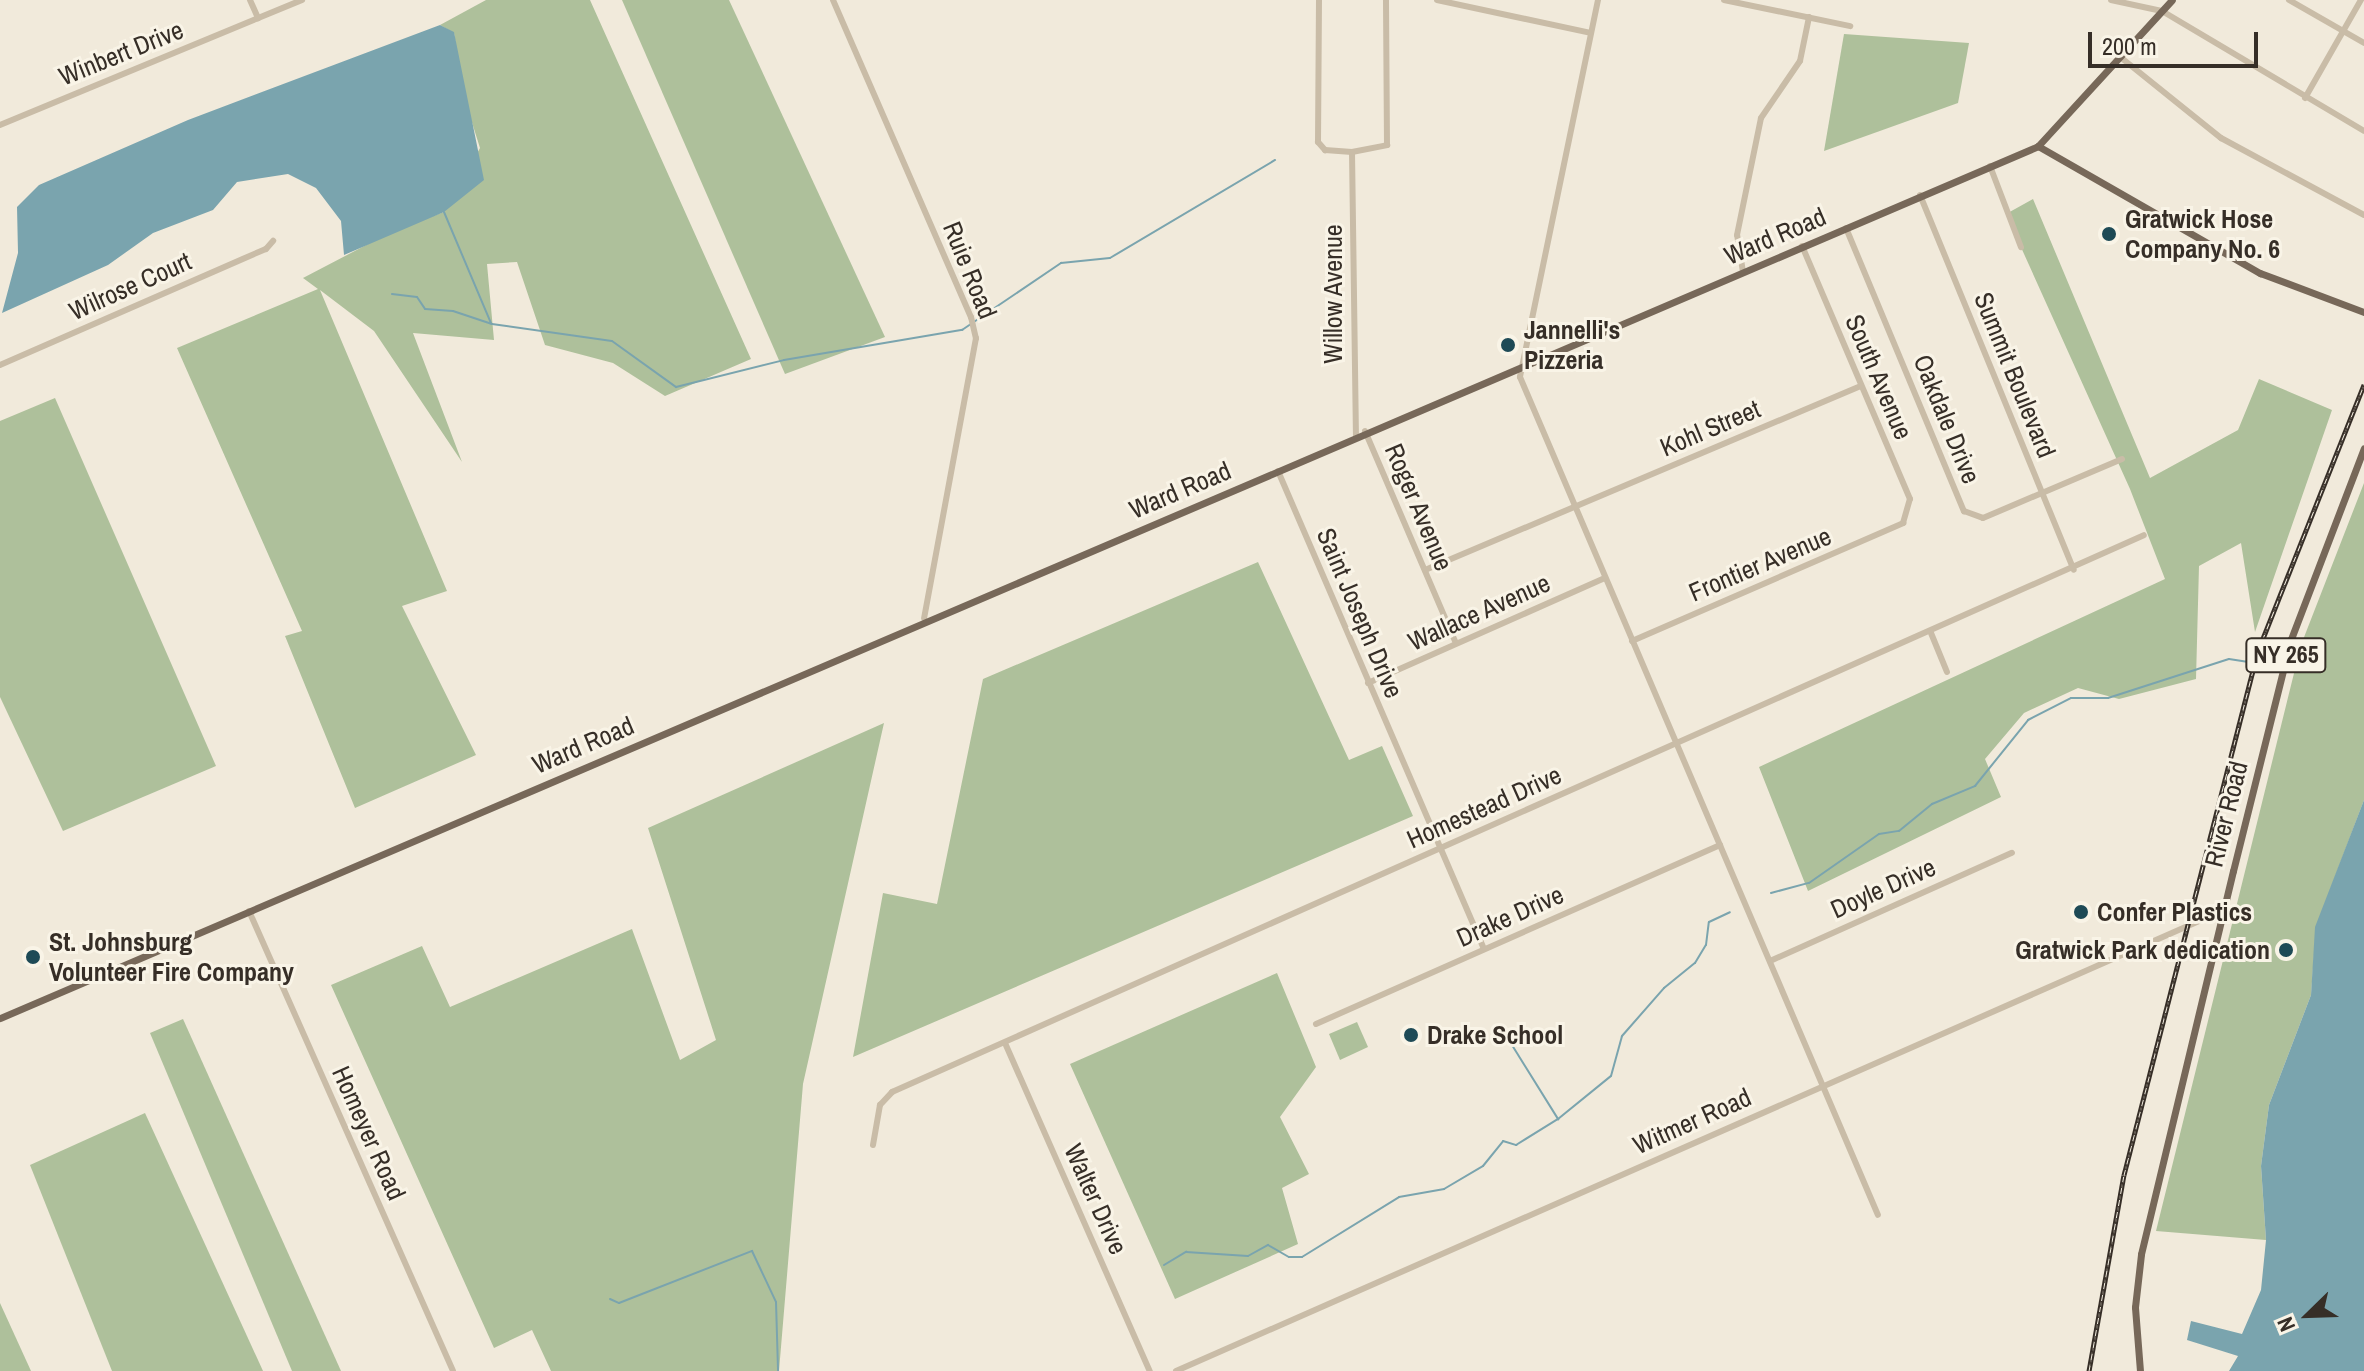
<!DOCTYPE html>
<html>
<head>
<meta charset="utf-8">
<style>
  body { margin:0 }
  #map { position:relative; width:2364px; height:1371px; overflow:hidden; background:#f1eadb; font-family:"Archivo Narrow",sans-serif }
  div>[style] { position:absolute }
  .green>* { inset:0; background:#aec09b }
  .water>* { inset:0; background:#7aa4ae }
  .stream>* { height:2px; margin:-1px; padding:0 1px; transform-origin:1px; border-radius:1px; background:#7aa4ae }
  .minor>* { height:6px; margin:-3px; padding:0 3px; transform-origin:3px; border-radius:3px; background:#c9bca7 }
  .major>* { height:7px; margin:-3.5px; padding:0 3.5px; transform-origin:3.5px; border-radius:3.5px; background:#776859 }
  .rail>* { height:5px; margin-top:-2.5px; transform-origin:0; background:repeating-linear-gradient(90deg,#f9f4e7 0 6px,#362e27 0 12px); box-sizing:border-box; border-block:2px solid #362e27 }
  .dots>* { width:22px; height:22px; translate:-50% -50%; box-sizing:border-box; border:4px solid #f9f4e7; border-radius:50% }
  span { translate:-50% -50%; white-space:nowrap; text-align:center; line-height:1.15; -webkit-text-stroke:6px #f9f4e7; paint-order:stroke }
  .shield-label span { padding:2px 6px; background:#f9f4e7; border:2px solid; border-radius:6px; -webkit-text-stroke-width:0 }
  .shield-label { font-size:24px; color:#362e27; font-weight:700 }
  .street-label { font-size:26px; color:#362e27 }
  .poi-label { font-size:26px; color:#362e27; font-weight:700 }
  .left { translate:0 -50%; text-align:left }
  .right { translate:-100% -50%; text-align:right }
  .north { position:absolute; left:2268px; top:1275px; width:80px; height:80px; -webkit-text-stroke:6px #f9f4e7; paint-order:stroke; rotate:247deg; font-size:22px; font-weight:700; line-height:32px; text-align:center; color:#362e27 }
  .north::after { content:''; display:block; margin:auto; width:28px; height:36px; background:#362e27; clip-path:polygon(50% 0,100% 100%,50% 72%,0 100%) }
  .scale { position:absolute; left:2088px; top:32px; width:170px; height:36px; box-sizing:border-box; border:4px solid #362e27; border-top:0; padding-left:10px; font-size:24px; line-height:28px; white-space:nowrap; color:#362e27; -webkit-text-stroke:6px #f9f4e7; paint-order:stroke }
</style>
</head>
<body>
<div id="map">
  <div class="green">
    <div style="clip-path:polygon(486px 0,590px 0,751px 359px,665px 396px,613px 363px,545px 345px,517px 262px,487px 264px,494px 340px,413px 333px,462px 462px,374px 331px,320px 290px,447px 591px,402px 606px,476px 755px,355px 808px,285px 636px,302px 631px,177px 348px,318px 289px,303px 278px,393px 231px,444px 212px,480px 148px,464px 97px,454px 33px,440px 25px)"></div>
    <div style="clip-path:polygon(622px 0,729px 0,885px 337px,785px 374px)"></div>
    <div style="clip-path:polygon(1844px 34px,1969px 43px,1958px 103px,1824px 151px)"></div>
    <div style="clip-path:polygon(2033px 199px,2150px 478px,2238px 430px,2259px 379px,2332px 410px,2255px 632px,2241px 543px,2199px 566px,2196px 679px,2119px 699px,2078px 688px,2024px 713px,1985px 759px,2001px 797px,1808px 891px,1759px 767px,2165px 579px,2130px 489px,2006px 214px)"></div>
    <div style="clip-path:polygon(55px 398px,216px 766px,63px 831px,0 697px,0 421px)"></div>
    <div style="clip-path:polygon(2364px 483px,2364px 800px,2316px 927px,2311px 995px,2269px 1105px,2261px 1166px,2266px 1240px,2156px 1231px,2301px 645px)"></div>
    <div style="clip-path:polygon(1258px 562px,1349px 760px,1382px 746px,1413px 816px,853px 1057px,883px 893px,937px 904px,983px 679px)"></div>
    <div style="clip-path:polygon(884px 723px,803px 1084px,779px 1371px,551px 1371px,532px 1330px,494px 1348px,331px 985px,422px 946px,450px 1007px,632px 929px,680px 1060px,716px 1040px,648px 828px)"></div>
    <div style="clip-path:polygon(1277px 973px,1316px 1067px,1280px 1117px,1309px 1174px,1282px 1188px,1298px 1244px,1175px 1299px,1070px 1064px)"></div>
    <div style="clip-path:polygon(183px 1019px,341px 1371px,292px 1371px,150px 1033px)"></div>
    <div style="clip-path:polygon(1357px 1022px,1368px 1047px,1340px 1060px,1329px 1034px)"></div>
    <div style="clip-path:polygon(145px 1113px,263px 1371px,112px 1371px,30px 1165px)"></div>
    <div style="clip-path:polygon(0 1303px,31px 1371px,0 1371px)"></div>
  </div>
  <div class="water">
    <div style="clip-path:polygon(440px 25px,454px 32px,484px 180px,444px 212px,344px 255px,341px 221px,316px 188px,288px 174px,237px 182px,213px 210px,153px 233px,108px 265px,2px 313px,18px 253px,17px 207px,39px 185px,188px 120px)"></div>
    <div style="clip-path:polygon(2364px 800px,2364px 1371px,2229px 1371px,2238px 1356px,2187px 1340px,2191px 1321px,2242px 1334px,2261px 1290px,2266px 1240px,2261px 1166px,2269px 1105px,2311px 995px,2315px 927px)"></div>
  </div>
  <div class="stream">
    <div style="left:444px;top:212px;width:121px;rotate:67.1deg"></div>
    <div style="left:392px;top:294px;width:25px;rotate:7deg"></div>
    <div style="left:417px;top:297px;width:14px;rotate:56deg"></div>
    <div style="left:425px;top:309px;width:28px;rotate:4deg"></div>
    <div style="left:453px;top:311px;width:41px;rotate:18.4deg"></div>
    <div style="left:492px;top:324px;width:121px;rotate:8.1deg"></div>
    <div style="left:612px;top:341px;width:79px;rotate:35.7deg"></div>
    <div style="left:676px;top:387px;width:111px;rotate:-14deg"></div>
    <div style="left:784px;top:360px;width:181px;rotate:-9.6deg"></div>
    <div style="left:962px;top:330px;width:120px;rotate:-34.1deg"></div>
    <div style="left:1061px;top:263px;width:49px;rotate:-5.8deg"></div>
    <div style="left:1110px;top:258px;width:192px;rotate:-30.7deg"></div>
    <div style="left:1771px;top:893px;width:39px;rotate:-15deg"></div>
    <div style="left:1809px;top:883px;width:85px;rotate:-35deg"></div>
    <div style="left:1879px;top:834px;width:20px;rotate:-9deg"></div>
    <div style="left:1899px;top:831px;width:43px;rotate:-39.3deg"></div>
    <div style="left:1932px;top:804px;width:47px;rotate:-22.7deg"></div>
    <div style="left:1975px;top:786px;width:85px;rotate:-51.2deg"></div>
    <div style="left:2028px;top:720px;width:48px;rotate:-27.1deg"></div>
    <div style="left:2071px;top:698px;width:37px"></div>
    <div style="left:2108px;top:698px;width:127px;rotate:-17.9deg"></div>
    <div style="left:2229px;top:659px;width:18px;rotate:9deg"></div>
    <div style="left:1507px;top:1037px;width:97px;rotate:58.1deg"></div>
    <div style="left:1164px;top:1265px;width:26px;rotate:-31deg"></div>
    <div style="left:1186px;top:1252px;width:62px;rotate:3.7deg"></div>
    <div style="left:1248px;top:1256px;width:23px;rotate:-29deg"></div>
    <div style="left:1268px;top:1245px;width:24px;rotate:30deg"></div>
    <div style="left:1289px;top:1257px;width:13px"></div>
    <div style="left:1302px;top:1257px;width:114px;rotate:-31.7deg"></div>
    <div style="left:1399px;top:1197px;width:46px;rotate:-10.1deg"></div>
    <div style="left:1444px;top:1189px;width:45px;rotate:-30.5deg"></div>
    <div style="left:1483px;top:1166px;width:32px;rotate:-51deg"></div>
    <div style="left:1503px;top:1141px;width:14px;rotate:17deg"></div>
    <div style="left:1516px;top:1145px;width:49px;rotate:-31.8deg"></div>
    <div style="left:1558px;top:1119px;width:68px;rotate:-39.1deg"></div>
    <div style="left:1611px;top:1076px;width:41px;rotate:-74.6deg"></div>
    <div style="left:1622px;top:1036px;width:64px;rotate:-48.8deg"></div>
    <div style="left:1664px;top:988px;width:40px;rotate:-39deg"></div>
    <div style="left:1695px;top:963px;width:21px;rotate:-59deg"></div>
    <div style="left:1706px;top:945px;width:23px;rotate:-83deg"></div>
    <div style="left:1709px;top:922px;width:23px;rotate:-25deg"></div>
    <div style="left:610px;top:1299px;width:10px;rotate:24deg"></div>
    <div style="left:619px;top:1303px;width:143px;rotate:-21.4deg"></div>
    <div style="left:752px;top:1251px;width:56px;rotate:64.8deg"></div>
    <div style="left:776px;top:1302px;width:69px;rotate:88.3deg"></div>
  </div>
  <div class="minor">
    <div style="left:250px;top:0;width:20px;rotate:66deg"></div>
    <div style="left:833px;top:0;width:346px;rotate:66.5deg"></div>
    <div style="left:971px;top:317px;width:22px;rotate:77deg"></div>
    <div style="left:976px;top:338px;width:285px;rotate:100.5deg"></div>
    <div style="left:1319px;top:0;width:142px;rotate:90.4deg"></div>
    <div style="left:1318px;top:142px;width:11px;rotate:49deg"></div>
    <div style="left:1325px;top:150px;width:27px;rotate:4deg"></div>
    <div style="left:1352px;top:152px;width:36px;rotate:-11deg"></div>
    <div style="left:1387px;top:145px;width:145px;rotate:-90.4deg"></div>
    <div style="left:1437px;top:0;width:157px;rotate:12.1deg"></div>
    <div style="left:1598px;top:0;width:385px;rotate:101.7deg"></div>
    <div style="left:1520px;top:377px;width:911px;rotate:66.87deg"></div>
    <div style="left:1724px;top:0;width:129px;rotate:11.7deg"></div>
    <div style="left:2111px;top:0;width:52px;rotate:12.2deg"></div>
    <div style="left:2162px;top:11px;width:235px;rotate:30.7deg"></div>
    <div style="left:2289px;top:0;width:86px;rotate:29.8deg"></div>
    <div style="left:2119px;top:56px;width:131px;rotate:38.8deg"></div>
    <div style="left:2221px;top:138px;width:162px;rotate:28.3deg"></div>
    <div style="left:2305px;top:98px;width:113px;rotate:-60.3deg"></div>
    <div style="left:0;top:125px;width:327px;rotate:-22.5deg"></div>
    <div style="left:1352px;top:152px;width:283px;rotate:89.2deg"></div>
    <div style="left:1990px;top:166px;width:87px;rotate:69.1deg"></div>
    <div style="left:1920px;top:195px;width:405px;rotate:67.7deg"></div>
    <div style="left:1846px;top:228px;width:307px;rotate:67.4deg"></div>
    <div style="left:1964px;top:511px;width:20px;rotate:20deg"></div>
    <div style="left:1983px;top:518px;width:151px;rotate:-23deg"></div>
    <div style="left:1743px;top:272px;width:37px;rotate:-99deg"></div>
    <div style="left:1737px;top:235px;width:119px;rotate:-78.4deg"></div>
    <div style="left:1761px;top:118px;width:69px;rotate:-55.6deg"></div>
    <div style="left:1800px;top:61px;width:45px;rotate:-78.4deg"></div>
    <div style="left:0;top:365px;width:290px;rotate:-23.6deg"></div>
    <div style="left:266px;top:249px;width:11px;rotate:-49deg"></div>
    <div style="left:1365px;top:431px;width:231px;rotate:66.8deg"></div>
    <div style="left:1278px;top:471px;width:520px;rotate:66.69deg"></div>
    <div style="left:1425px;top:570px;width:473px;rotate:-22.9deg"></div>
    <div style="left:1931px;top:633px;width:42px;rotate:67.7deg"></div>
    <div style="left:1632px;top:641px;width:296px;rotate:-23.5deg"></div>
    <div style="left:1903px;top:523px;width:25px;rotate:-74deg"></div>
    <div style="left:1910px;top:499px;width:275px;rotate:-113.1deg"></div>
    <div style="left:1368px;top:683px;width:259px;rotate:-23.9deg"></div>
    <div style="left:249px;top:911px;width:503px;rotate:66.08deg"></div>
    <div style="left:1770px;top:961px;width:265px;rotate:-24.1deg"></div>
    <div style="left:1316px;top:1024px;width:442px;rotate:-23.9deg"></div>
    <div style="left:1005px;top:1043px;width:359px;rotate:66.2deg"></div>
    <div style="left:873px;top:1145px;width:41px;rotate:-80.1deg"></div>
    <div style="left:880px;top:1105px;width:18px;rotate:-47deg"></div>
    <div style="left:892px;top:1092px;width:1370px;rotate:-23.98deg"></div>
    <div style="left:1176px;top:1371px;width:1145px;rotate:-23.74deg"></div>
  </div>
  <div class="major">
    <div style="left:2038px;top:146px;width:256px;rotate:29.8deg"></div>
    <div style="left:2260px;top:273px;width:111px;rotate:20.6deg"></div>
    <div style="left:0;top:1018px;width:2217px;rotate:-23.16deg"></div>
    <div style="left:2038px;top:146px;width:198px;rotate:-47.5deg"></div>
    <div style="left:2140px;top:1371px;width:64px;rotate:-94.5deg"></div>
    <div style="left:2135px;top:1307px;width:53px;rotate:-83.5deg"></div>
    <div style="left:2141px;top:1254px;width:394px;rotate:-76.5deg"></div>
    <div style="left:2233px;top:871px;width:239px;rotate:-76deg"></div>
    <div style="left:2291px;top:639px;width:204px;rotate:-69.1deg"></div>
  </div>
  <div class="rail">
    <div style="left:2089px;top:1371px;width:199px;rotate:-79.9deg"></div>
    <div style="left:2124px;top:1175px;width:541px;rotate:-75.66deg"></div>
    <div style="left:2258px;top:651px;width:287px;rotate:-68.3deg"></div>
  </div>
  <div class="dots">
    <div style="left:2109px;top:234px;background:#1e4a56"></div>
    <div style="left:1508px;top:345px;background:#1e4a56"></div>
    <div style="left:2081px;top:912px;background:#1e4a56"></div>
    <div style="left:2286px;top:950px;background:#1e4a56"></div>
    <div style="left:33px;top:957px;background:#1e4a56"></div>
    <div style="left:1411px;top:1035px;background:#1e4a56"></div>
  </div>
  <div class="shield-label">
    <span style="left:2286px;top:655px">NY 265</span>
  </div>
  <div class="street-label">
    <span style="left:121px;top:53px;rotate:-22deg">Winbert Drive</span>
    <span style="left:1775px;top:236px;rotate:-23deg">Ward Road</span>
    <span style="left:970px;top:270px;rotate:68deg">Ruie Road</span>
    <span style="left:130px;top:286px;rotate:-24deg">Wilrose Court</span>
    <span style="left:1333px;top:294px;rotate:-90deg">Willow Avenue</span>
    <span style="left:2015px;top:375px;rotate:68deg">Summit Boulevard</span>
    <span style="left:1879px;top:377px;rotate:67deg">South Avenue</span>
    <span style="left:1947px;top:419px;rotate:68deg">Oakdale Drive</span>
    <span style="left:1710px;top:428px;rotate:-23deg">Kohl Street</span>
    <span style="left:1180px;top:490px;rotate:-23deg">Ward Road</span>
    <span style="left:1419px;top:507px;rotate:67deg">Roger Avenue</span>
    <span style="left:1760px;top:564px;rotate:-23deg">Frontier Avenue</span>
    <span style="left:1479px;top:612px;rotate:-24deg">Wallace Avenue</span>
    <span style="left:1360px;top:613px;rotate:67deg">Saint Joseph Drive</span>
    <span style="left:583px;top:745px;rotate:-23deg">Ward Road</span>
    <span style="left:1484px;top:807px;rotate:-24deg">Homestead Drive</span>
    <span style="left:2226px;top:814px;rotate:-76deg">River Road</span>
    <span style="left:1883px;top:888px;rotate:-24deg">Doyle Drive</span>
    <span style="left:1510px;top:916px;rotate:-24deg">Drake Drive</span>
    <span style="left:1692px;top:1121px;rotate:-24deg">Witmer Road</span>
    <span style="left:369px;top:1133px;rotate:66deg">Homeyer Road</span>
    <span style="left:1096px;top:1199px;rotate:66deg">Walter Drive</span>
  </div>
  <div class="poi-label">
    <span class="left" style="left:2125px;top:234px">Gratwick Hose<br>Company No. 6</span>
    <span class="left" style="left:1524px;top:345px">Jannelli's<br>Pizzeria</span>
    <span class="left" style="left:2097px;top:912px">Confer Plastics</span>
    <span class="left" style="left:49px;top:957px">St. Johnsburg<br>Volunteer Fire Company</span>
    <span class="right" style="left:2270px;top:950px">Gratwick Park dedication</span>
    <span class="left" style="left:1427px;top:1035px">Drake School</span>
  </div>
  <div class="north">N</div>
  <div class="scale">200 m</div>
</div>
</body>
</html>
